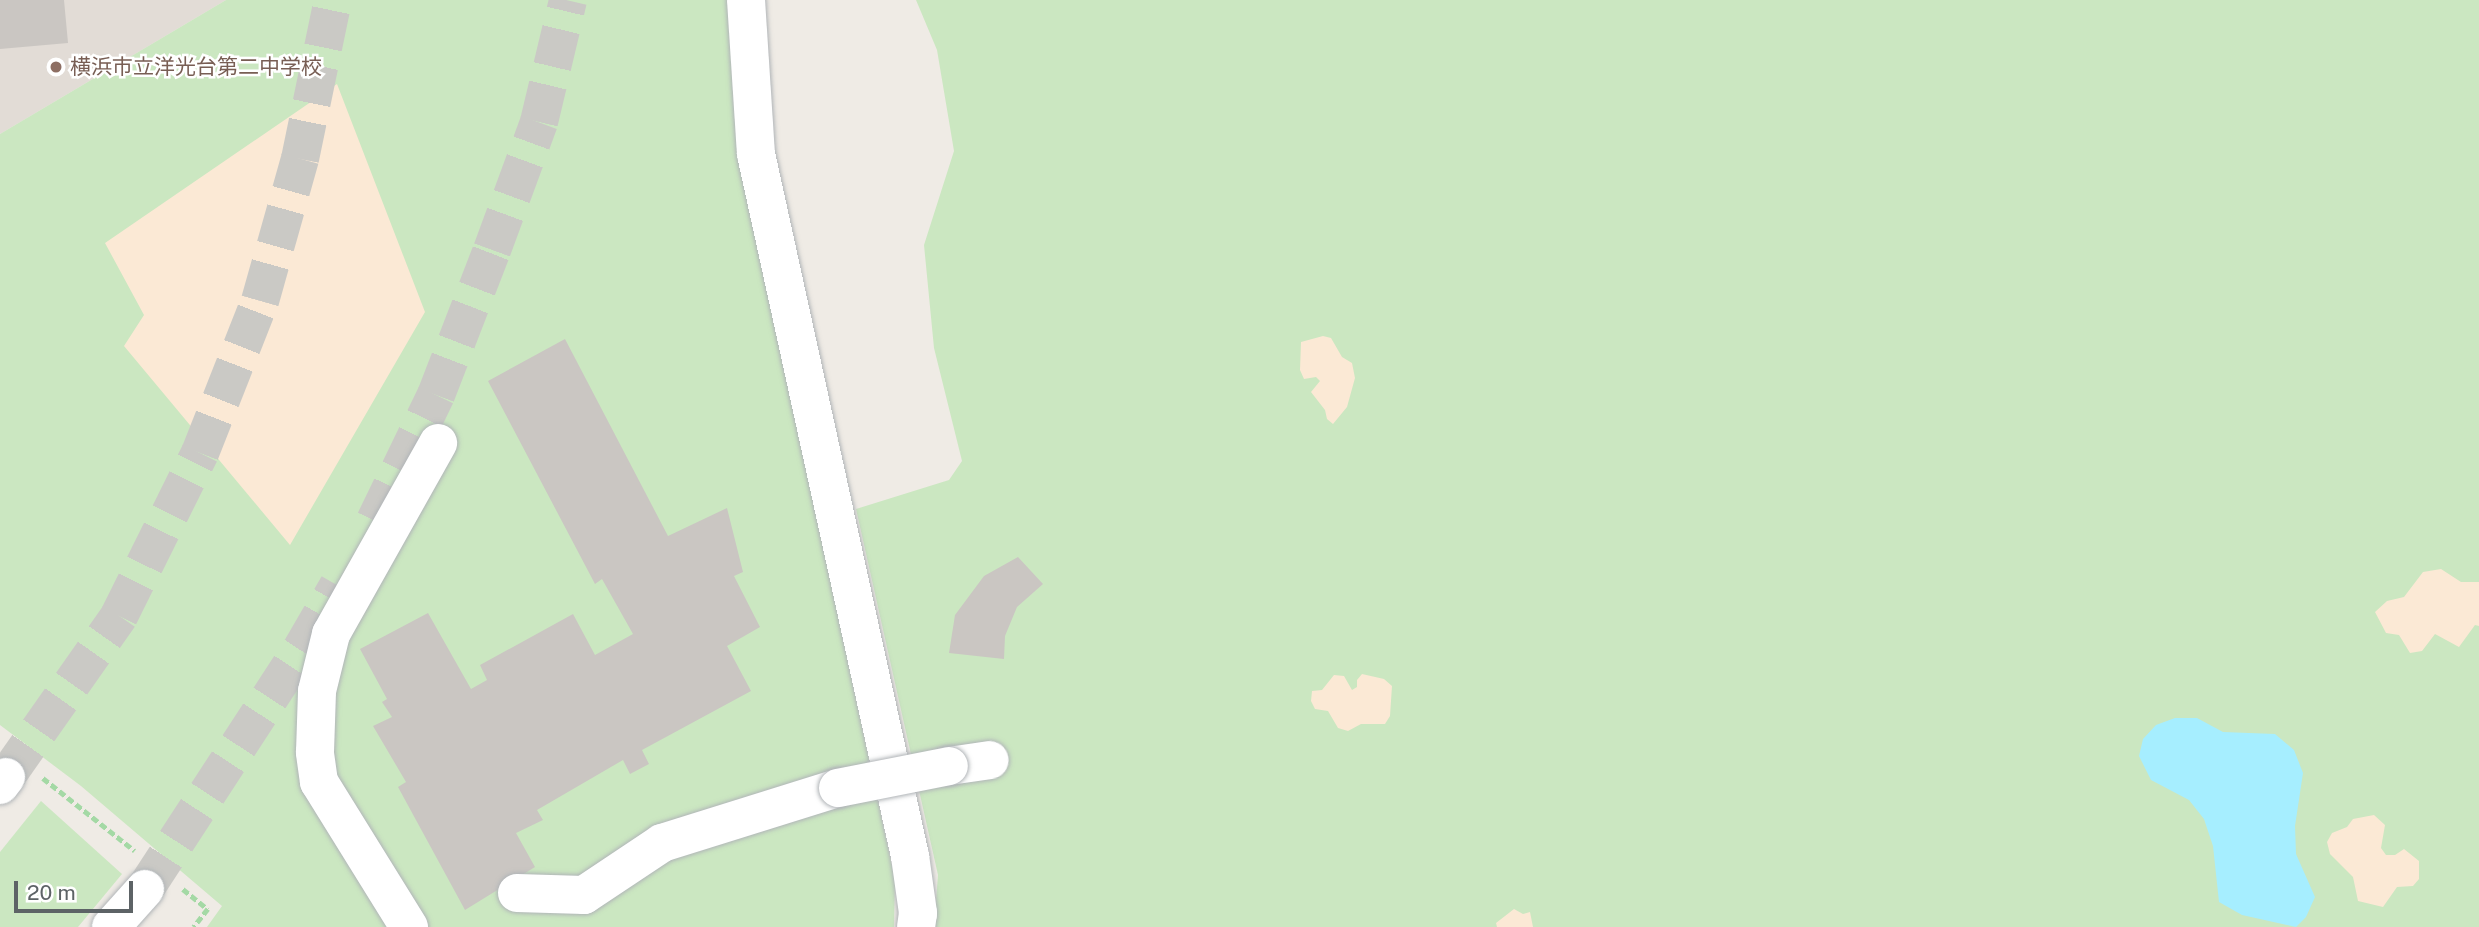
<!DOCTYPE html>
<html>
<head>
<meta charset="utf-8">
<style>
  body { margin:0 }
  #map { position:relative; width:2479px; height:927px; overflow:hidden; background:#efebe5; font-family:"Public Sans","Noto Sans JP",sans-serif }
  div>[style] { position:absolute }
  .education>* { inset:0; background:#e2dcd6 }
  .green>* { inset:0; background:#cbe7c1 }
  .sand>* { inset:0; background:#fbe9d5 }
  .water>* { inset:0; background:#a6eeff }
  .building>* { inset:0; background:#cac6c2 }
  .minor-tunnel>* { height:38px; margin-top:-19px; transform-origin:0; background:repeating-linear-gradient(90deg,#cac9c5 0 38px,transparent 0 57px) }
  .path>* { height:4.5px; margin-top:-2.25px; transform-origin:0; background:repeating-linear-gradient(90deg,#a4d9a5 0 7px,transparent 0 10.5px) }
  .roads { filter:drop-shadow(0 0 2px #b1b5b8) drop-shadow(0 0 2px #b1b5b8) }
  .minor>* { height:38px; margin:-19px; padding:0 19px; transform-origin:19px; border-radius:19px; background:#fff }
  .bridges { filter:drop-shadow(0 0 2px #b1b5b8) drop-shadow(0 0 2px #b1b5b8) }
  .minor-bridge>* { height:38px; margin:-19px; padding:0 19px; transform-origin:19px; border-radius:19px; background:#fff }
  .dots>* { width:19px; height:19px; translate:-50% -50%; box-sizing:border-box; border:4px solid #fff; border-radius:50% }
  span { translate:-50% -50%; white-space:nowrap; text-align:center; line-height:1.15; -webkit-text-stroke:5px #fff; paint-order:stroke }
  .education-label { font-size:21px; color:#785e54 }
  .left { translate:0 -50%; text-align:left }
  .scale { position:absolute; left:14px; top:881px; width:119px; height:32px; box-sizing:border-box; border:4px solid #5d6366; border-top:0; padding-left:9px; font-size:21px; line-height:24px; white-space:nowrap; color:#5d6366; -webkit-text-stroke:5px #fff; paint-order:stroke }
</style>
</head>
<body>
<div id="map">
  <div class="education">
    <div style="clip-path:polygon(0 0,226px 0,0 134px)"></div>
  </div>
  <div class="green">
    <div style="clip-path:polygon(226px 0,730px 0,813px 500px,895px 880px,894px 927px,207px 927px,222px 906px,81px 786px,0 725px,0 134px)"></div>
    <div style="clip-path:polygon(916px 0,2479px 0,2479px 927px,934px 927px,938px 875px,856px 509px,949px 480px,962px 461px,934px 348px,924px 245px,954px 151px,937px 50px)"></div>
    <div style="clip-path:polygon(41px 801px,122px 874px,78px 927px,0 927px,0 852px)"></div>
  </div>
  <div class="sand">
    <div style="clip-path:polygon(337px 84px,425px 312px,290px 545px,124px 346px,144px 315px,105px 243px)"></div>
    <div style="clip-path:polygon(1323px 336px,1331px 338px,1342px 357px,1352px 363px,1355px 378px,1347px 407px,1333px 424px,1327px 419px,1325px 410px,1311px 392px,1320px 381px,1316px 377px,1304px 379px,1300px 370px,1301px 342px)"></div>
    <div style="clip-path:polygon(2441px 569px,2461px 582px,2479px 582px,2479px 626px,2475px 625px,2459px 647px,2435px 634px,2422px 651px,2410px 653px,2399px 635px,2386px 633px,2375px 612px,2387px 601px,2404px 597px,2423px 572px)"></div>
    <div style="clip-path:polygon(1362px 674px,1384px 679px,1392px 686px,1390px 716px,1385px 724px,1361px 724px,1348px 731px,1338px 728px,1328px 711px,1315px 709px,1311px 701px,1312px 691px,1322px 690px,1334px 675px,1344px 676px,1352px 690px,1357px 687px,1357px 680px)"></div>
    <div style="clip-path:polygon(2374px 815px,2385px 825px,2381px 848px,2386px 855px,2395px 855px,2404px 849px,2419px 861px,2419px 879px,2413px 886px,2397px 887px,2383px 907px,2358px 901px,2353px 877px,2330px 854px,2327px 842px,2332px 833px,2347px 827px,2353px 819px)"></div>
    <div style="clip-path:polygon(1514px 909px,1523px 914px,1530px 912px,1533px 927px,1497px 927px,1496px 923px)"></div>
  </div>
  <div class="water">
    <div style="clip-path:polygon(2175px 718px,2197px 718px,2223px 732px,2275px 734px,2294px 750px,2303px 773px,2295px 826px,2296px 854px,2315px 897px,2306px 917px,2296px 927px,2242px 915px,2219px 902px,2213px 846px,2204px 819px,2189px 800px,2151px 780px,2139px 756px,2143px 739px,2156px 725px)"></div>
  </div>
  <div class="building">
    <div style="clip-path:polygon(0 0,64px 0,68px 43px,0 49px)"></div>
    <div style="clip-path:polygon(565px 339px,668px 536px,727px 508px,743px 572px,734px 576px,760px 627px,727px 646px,751px 691px,642px 750px,649px 764px,630px 774px,623px 760px,537px 810px,543px 820px,516px 833px,535px 867px,465px 910px,398px 787px,406px 782px,373px 726px,392px 717px,382px 702px,387px 699px,360px 649px,428px 613px,471px 689px,487px 680px,480px 665px,573px 614px,595px 655px,633px 634px,602px 579px,595px 584px,488px 381px)"></div>
    <div style="clip-path:polygon(1018px 557px,1043px 584px,1017px 607px,1005px 636px,1004px 659px,949px 653px,955px 615px,984px 576px)"></div>
  </div>
  <div class="minor-tunnel">
    <div style="left:375px;top:521px;width:140px;rotate:-64.2deg"></div>
    <div style="left:436px;top:395px;width:155px;rotate:-68.9deg"></div>
    <div style="left:492px;top:250px;width:136px;rotate:-69.8deg"></div>
    <div style="left:539px;top:122px;width:125px;rotate:-76.6deg"></div>
    <div style="left:6px;top:777px;width:197px;rotate:-54.9deg"></div>
    <div style="left:119px;top:616px;width:182px;rotate:-63.6deg"></div>
    <div style="left:200px;top:453px;width:163px;rotate:-68.5deg"></div>
    <div style="left:260px;top:301px;width:148px;rotate:-74.3deg"></div>
    <div style="left:300px;top:159px;width:162px;rotate:-78.3deg"></div>
    <div style="left:145px;top:889px;width:288px;rotate:-56.9deg"></div>
    <div style="left:302px;top:648px;width:72px;rotate:-59.9deg"></div>
  </div>
  <div class="path">
    <div style="left:43px;top:778px;width:117px;rotate:38.4deg"></div>
    <div style="left:183px;top:889px;width:32px;rotate:39deg"></div>
    <div style="left:208px;top:909px;width:23px;rotate:128deg"></div>
  </div>
  <div class="roads">
    <div class="minor">
      <div style="left:746px;top:0;width:154px;rotate:86.3deg"></div>
      <div style="left:756px;top:154px;width:719px;rotate:77.63deg"></div>
      <div style="left:910px;top:856px;width:58px;rotate:82deg"></div>
      <div style="left:918px;top:913px;width:14px;rotate:98deg"></div>
      <div style="left:949px;top:766px;width:41px;rotate:-8.3deg"></div>
      <div style="left:0;top:785px;width:10px;rotate:-53deg"></div>
      <div style="left:517px;top:893px;width:67px;rotate:1.7deg"></div>
      <div style="left:584px;top:895px;width:94px;rotate:-33.7deg"></div>
      <div style="left:662px;top:843px;width:184px;rotate:-17.4deg"></div>
      <div style="left:111px;top:927px;width:51px;rotate:-48.2deg"></div>
      <div style="left:409px;top:927px;width:171px;rotate:-121.8deg"></div>
      <div style="left:319px;top:782px;width:30px;rotate:-98deg"></div>
      <div style="left:315px;top:752px;width:61px;rotate:-88.1deg"></div>
      <div style="left:317px;top:691px;width:59px;rotate:-76.2deg"></div>
      <div style="left:331px;top:634px;width:219px;rotate:-60.7deg"></div>
    </div>
  </div>
  <div class="bridges">
    <div class="minor-bridge">
      <div style="left:838px;top:788px;width:113px;rotate:-11.2deg"></div>
    </div>
  </div>
  <div class="dots">
    <div style="left:56px;top:67px;background:#8d6e63"></div>
  </div>
  <div class="education-label">
    <span class="left" style="left:70px;top:67px">横浜市立洋光台第二中学校</span>
  </div>
  <div class="scale">20 m</div>
</div>
</body>
</html>
